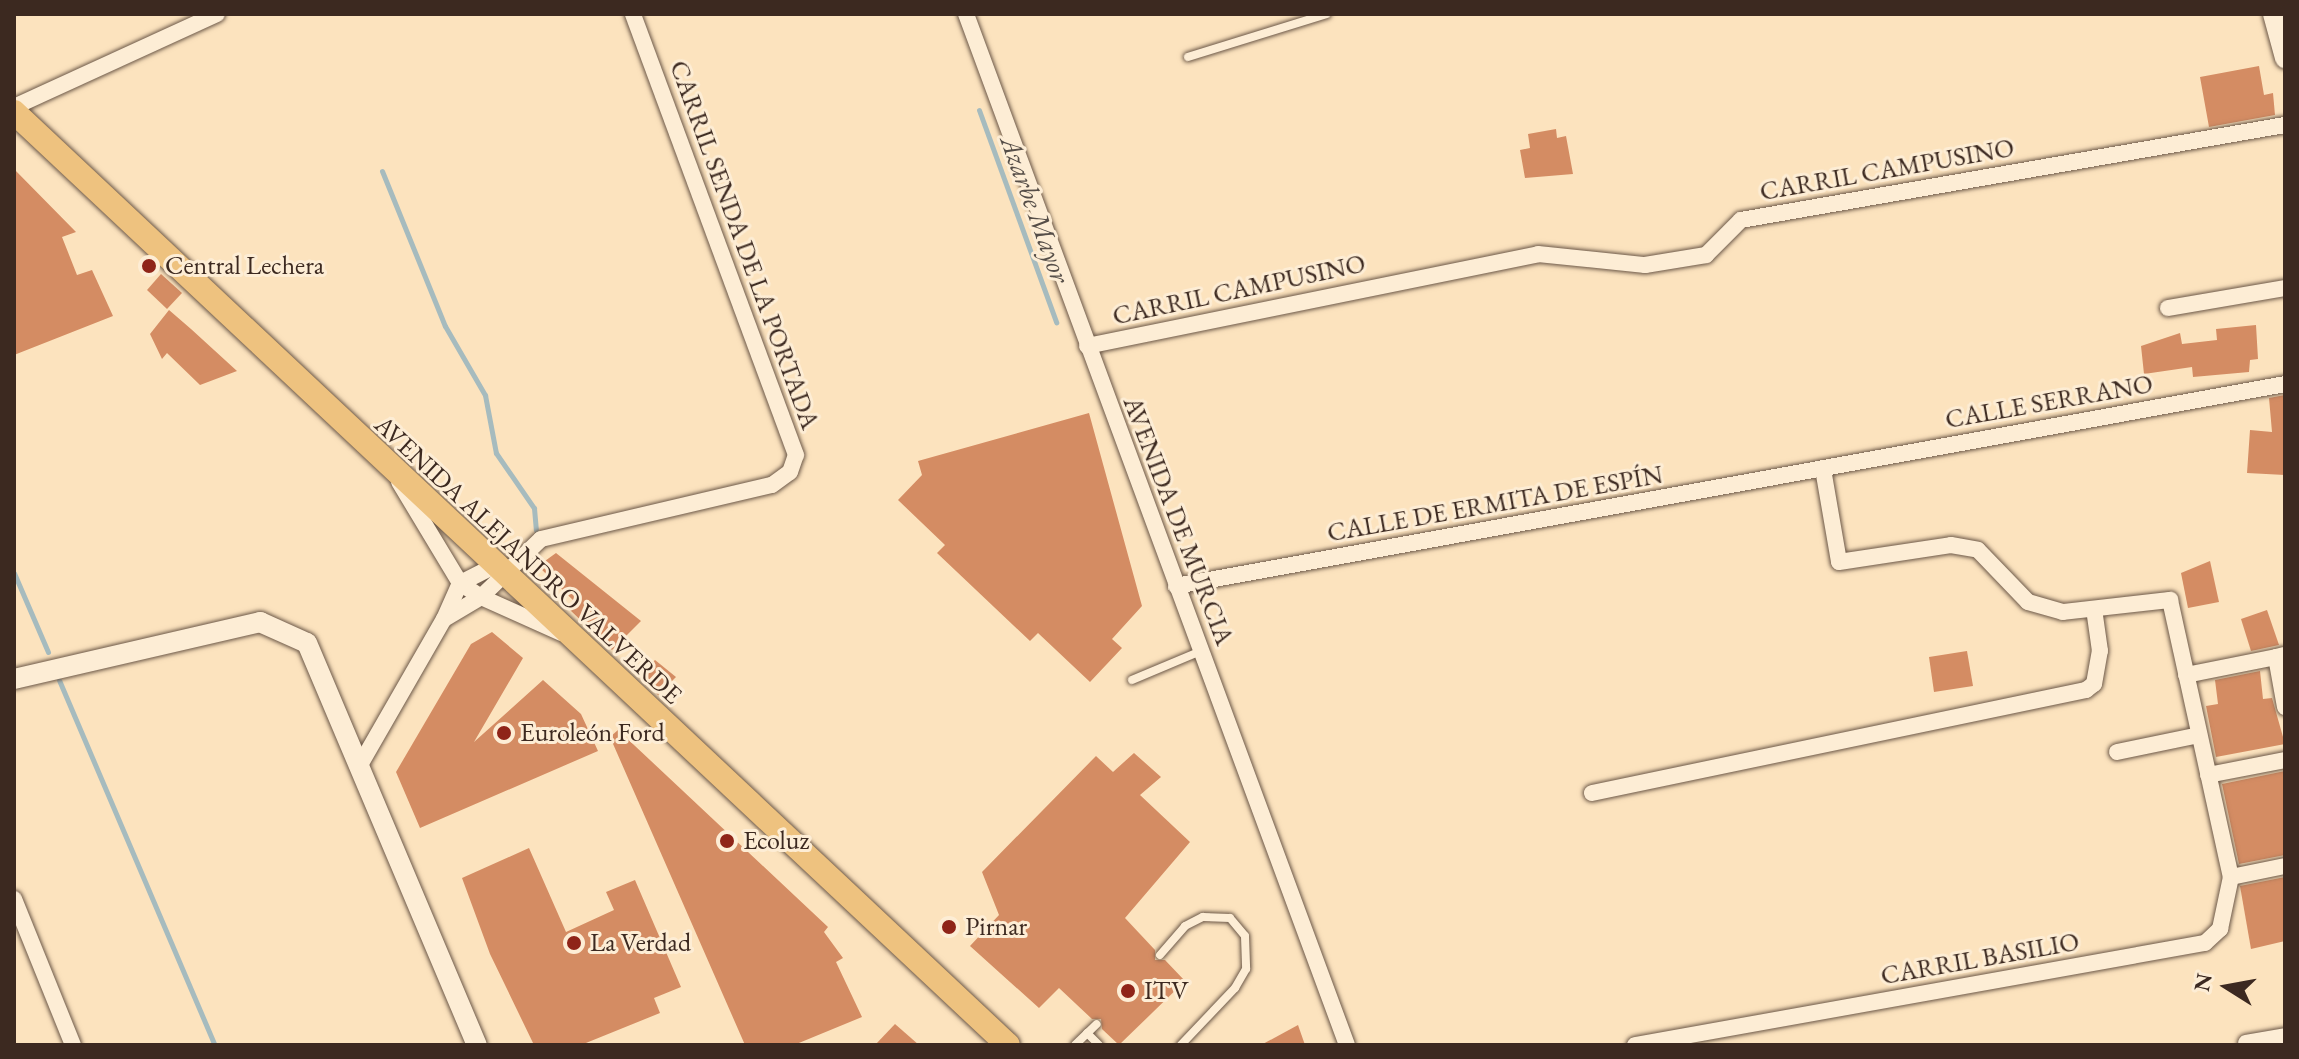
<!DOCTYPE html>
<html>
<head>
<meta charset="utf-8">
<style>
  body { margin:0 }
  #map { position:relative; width:2299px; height:1059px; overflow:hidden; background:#fce3be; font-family:"EB Garamond",serif }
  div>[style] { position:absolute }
  .stream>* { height:5px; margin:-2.5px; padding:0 2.5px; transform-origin:2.5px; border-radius:2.5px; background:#a6bbbe }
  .building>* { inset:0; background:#d48c63 }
  .roads { filter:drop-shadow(0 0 2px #6c5848) drop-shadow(0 0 2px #6c5848) }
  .service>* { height:8px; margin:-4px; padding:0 4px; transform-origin:4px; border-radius:4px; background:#fdedd5 }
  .minor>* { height:16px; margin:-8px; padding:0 8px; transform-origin:8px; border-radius:8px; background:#fdedd5 }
  .tertiary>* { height:20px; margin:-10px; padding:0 10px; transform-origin:10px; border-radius:10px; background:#fdedd5 }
  .primary>* { height:24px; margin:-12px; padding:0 12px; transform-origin:12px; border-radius:12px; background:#eec27f }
  .dots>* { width:22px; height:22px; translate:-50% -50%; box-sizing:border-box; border:4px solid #fdedd5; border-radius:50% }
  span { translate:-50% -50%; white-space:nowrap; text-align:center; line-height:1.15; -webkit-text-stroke:6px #fdedd5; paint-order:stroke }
  .street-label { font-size:26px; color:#3c2920 }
  .poi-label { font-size:26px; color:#3c2920 }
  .left { translate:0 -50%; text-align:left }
  .water-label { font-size:28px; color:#564e48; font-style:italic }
  .frame { position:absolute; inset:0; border:16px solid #3c2920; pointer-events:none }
  .north { position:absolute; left:2187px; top:947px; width:80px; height:80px; -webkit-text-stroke:6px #fdedd5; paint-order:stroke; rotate:281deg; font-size:22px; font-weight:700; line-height:32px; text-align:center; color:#3c2920 }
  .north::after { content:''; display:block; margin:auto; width:28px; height:36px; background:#3c2920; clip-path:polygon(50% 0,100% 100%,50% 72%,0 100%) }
</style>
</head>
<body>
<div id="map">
  <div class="stream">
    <div style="left:979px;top:110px;width:226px;rotate:70deg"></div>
    <div style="left:382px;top:171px;width:167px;rotate:67.9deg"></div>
    <div style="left:445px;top:326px;width:80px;rotate:59.9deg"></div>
    <div style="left:485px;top:395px;width:59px;rotate:79.3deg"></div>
    <div style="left:496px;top:453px;width:67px;rotate:55.4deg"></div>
    <div style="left:534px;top:508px;width:22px;rotate:85deg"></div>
    <div style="left:14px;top:573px;width:86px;rotate:66.7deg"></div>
    <div style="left:59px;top:680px;width:397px;rotate:66.9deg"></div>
  </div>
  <div class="building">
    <div style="clip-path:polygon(2259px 66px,2264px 95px,2273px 93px,2275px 115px,2209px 127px,2200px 77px)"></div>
    <div style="clip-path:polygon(1556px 129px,1557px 138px,1566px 136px,1573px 174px,1525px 178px,1520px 150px,1530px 148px,1528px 134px)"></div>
    <div style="clip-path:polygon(14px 169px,76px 232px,62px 237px,77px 275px,92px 270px,113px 316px,14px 355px)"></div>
    <div style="clip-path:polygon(161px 274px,182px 293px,167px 309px,147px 290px)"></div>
    <div style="clip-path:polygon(169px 310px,191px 329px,237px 371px,200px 385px,167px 353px,162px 359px,150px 334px)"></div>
    <div style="clip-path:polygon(2256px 325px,2258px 359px,2250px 360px,2249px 372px,2193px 377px,2192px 367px,2144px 374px,2141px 346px,2180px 333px,2182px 344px,2217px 340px,2216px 329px)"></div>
    <div style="clip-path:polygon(2285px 395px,2285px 475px,2247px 473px,2250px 430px,2272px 432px,2269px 398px)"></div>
    <div style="clip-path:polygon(1089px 413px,1142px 606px,1112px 639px,1122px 648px,1090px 682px,1038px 633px,1030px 641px,937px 553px,945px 545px,898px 500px,922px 475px,918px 461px)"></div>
    <div style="clip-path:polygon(556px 553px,641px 621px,612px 650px,570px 610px,576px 603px,538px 566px)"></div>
    <div style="clip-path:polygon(2210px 561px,2219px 602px,2188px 608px,2181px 573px)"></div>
    <div style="clip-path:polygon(2267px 610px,2279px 645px,2251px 651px,2241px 619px)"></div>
    <div style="clip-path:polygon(492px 632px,523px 658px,474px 742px,543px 680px,581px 714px,598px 751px,420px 828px,396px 772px,471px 644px)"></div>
    <div style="clip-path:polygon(1967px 651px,1973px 686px,1934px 692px,1929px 657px)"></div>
    <div style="clip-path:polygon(655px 660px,676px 677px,658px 695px,638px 675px)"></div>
    <div style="clip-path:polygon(2260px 671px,2263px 699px,2272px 698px,2285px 744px,2216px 757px,2206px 706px,2218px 704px,2215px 680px)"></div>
    <div style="clip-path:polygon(618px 730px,828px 927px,824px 932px,843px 958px,836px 962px,862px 1017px,794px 1045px,745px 1045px,610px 737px)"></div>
    <div style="clip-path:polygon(1134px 753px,1161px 777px,1140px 795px,1190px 842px,1125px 918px,1155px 950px,1155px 960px,1165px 960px,1185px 981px,1119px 1045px,1102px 1029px,1101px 1019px,1092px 1019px,1059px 988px,1039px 1008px,970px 946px,999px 915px,982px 872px,1096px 756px,1113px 772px)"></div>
    <div style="clip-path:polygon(2285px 771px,2285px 855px,2239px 864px,2222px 784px)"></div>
    <div style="clip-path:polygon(529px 848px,566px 932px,614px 910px,606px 892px,635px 880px,681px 987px,654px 998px,660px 1013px,581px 1045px,534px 1045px,490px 954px,462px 878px)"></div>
    <div style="clip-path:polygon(2285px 877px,2285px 941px,2251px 949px,2240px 886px)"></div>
    <div style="clip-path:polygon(895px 1024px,919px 1045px,875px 1045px)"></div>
    <div style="clip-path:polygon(1298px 1025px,1305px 1045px,1261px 1045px)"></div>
  </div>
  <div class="roads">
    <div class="service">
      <div style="left:1188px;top:57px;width:145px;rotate:-17.2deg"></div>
      <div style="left:1132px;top:680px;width:75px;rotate:-22.8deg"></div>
      <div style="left:1160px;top:955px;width:38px;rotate:-49deg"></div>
      <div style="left:1185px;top:926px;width:20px;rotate:-27deg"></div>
      <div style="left:1203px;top:917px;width:27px;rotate:2deg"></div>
      <div style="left:1230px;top:918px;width:23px;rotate:50deg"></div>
      <div style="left:1245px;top:936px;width:33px;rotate:88deg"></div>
      <div style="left:1246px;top:969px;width:22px;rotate:120deg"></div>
      <div style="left:1235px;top:988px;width:79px;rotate:133.5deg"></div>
      <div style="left:1087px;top:1033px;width:17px;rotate:45deg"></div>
      <div style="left:1075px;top:1045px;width:30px;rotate:-44deg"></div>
    </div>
    <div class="minor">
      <div style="left:966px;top:14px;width:1099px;rotate:69.72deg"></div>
      <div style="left:14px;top:107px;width:223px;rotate:-24.6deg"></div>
      <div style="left:2168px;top:308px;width:119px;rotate:-9.7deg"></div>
      <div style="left:1087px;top:346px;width:460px;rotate:-11.5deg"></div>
      <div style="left:1538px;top:254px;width:108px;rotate:5.9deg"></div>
      <div style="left:1645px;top:265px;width:62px;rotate:-9.3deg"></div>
      <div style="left:1706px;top:255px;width:49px;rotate:-45deg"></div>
      <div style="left:1741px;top:220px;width:552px;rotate:-9.91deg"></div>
      <div style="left:1823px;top:469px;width:94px;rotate:80.2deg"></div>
      <div style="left:1839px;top:562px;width:113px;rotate:-8.6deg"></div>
      <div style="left:1951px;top:545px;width:27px;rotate:10deg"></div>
      <div style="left:1978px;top:550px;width:72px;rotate:46.1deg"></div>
      <div style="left:2028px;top:602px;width:36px;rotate:16deg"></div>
      <div style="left:2063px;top:612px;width:108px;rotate:-6.4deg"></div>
      <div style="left:2170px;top:600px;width:284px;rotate:77.6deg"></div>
      <div style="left:494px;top:566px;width:38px;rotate:153deg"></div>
      <div style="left:460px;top:583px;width:25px;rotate:34deg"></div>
      <div style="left:481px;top:597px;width:83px;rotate:-44deg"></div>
      <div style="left:541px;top:539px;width:237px;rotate:-13.2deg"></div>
      <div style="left:772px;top:485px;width:22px;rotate:-36deg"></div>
      <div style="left:790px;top:472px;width:18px;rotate:-71deg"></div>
      <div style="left:796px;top:455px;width:470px;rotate:-110.3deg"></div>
      <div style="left:1176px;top:586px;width:1127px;rotate:-10.32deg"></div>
      <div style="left:444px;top:619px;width:43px;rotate:-30.7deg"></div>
      <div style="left:481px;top:597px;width:88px;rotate:24.2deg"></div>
      <div style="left:2284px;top:655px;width:8px;rotate:166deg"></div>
      <div style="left:2276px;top:657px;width:51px;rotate:79.8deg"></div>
      <div style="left:2186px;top:675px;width:92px;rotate:-11.3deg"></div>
      <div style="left:2117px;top:752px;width:84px;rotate:-11.7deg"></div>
      <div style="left:360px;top:765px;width:168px;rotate:-60.1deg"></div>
      <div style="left:444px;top:619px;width:39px;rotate:-66deg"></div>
      <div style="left:460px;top:583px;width:118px;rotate:-121.1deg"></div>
      <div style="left:2208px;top:775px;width:78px;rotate:-11deg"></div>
      <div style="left:1592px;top:793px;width:505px;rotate:-11.78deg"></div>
      <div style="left:2086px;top:690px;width:10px;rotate:-37deg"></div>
      <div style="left:2094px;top:684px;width:34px;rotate:-80deg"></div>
      <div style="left:2100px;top:651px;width:42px;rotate:-98.1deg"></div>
      <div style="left:14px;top:899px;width:157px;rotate:68deg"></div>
      <div style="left:2246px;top:1043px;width:40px;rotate:-10deg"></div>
      <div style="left:1635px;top:1045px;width:579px;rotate:-10.15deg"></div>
      <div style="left:2205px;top:943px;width:21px;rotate:-43deg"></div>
      <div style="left:2220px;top:929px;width:53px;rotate:-78.1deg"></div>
      <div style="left:2231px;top:877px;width:55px;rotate:-11.5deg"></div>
    </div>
    <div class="tertiary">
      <div style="left:2273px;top:14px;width:46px;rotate:74.7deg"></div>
      <div style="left:14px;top:679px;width:253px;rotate:-13deg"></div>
      <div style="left:260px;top:622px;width:51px;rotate:24.1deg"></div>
      <div style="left:307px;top:643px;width:436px;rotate:67.1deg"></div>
    </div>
    <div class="primary">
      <div style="left:14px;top:112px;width:1363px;rotate:43.19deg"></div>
    </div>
  </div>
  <div class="dots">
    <div style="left:149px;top:266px;background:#8f2418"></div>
    <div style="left:504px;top:733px;background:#8f2418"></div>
    <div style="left:727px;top:841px;background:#8f2418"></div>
    <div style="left:949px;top:927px;background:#8f2418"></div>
    <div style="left:574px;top:943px;background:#8f2418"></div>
    <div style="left:1128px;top:991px;background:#8f2418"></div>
  </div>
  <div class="street-label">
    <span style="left:1887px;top:170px;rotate:-10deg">CARRIL CAMPUSINO</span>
    <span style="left:744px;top:245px;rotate:70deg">CARRIL SENDA DE LA PORTADA</span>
    <span style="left:1239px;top:290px;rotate:-12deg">CARRIL CAMPUSINO</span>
    <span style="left:2049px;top:402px;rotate:-10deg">CALLE SERRANO</span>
    <span style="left:1495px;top:504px;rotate:-10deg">CALLE DE ERMITA DE ESPÍN</span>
    <span style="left:1178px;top:521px;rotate:69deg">AVENIDA DE MURCIA</span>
    <span style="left:528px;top:560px;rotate:43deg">AVENIDA ALEJANDRO VALVERDE</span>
    <span style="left:1980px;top:959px;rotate:-10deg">CARRIL BASILIO</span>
  </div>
  <div class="poi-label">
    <span class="left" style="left:165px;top:266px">Central Lechera</span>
    <span class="left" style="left:520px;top:733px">Euroleón Ford</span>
    <span class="left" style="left:743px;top:841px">Ecoluz</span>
    <span class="left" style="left:965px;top:927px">Pirnar</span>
    <span class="left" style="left:590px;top:943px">La Verdad</span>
    <span class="left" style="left:1144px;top:991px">ITV</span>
  </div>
  <div class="water-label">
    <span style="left:1036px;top:209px;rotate:70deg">Azarbe Mayor</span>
  </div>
  <div class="frame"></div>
  <div class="north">N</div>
</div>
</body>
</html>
